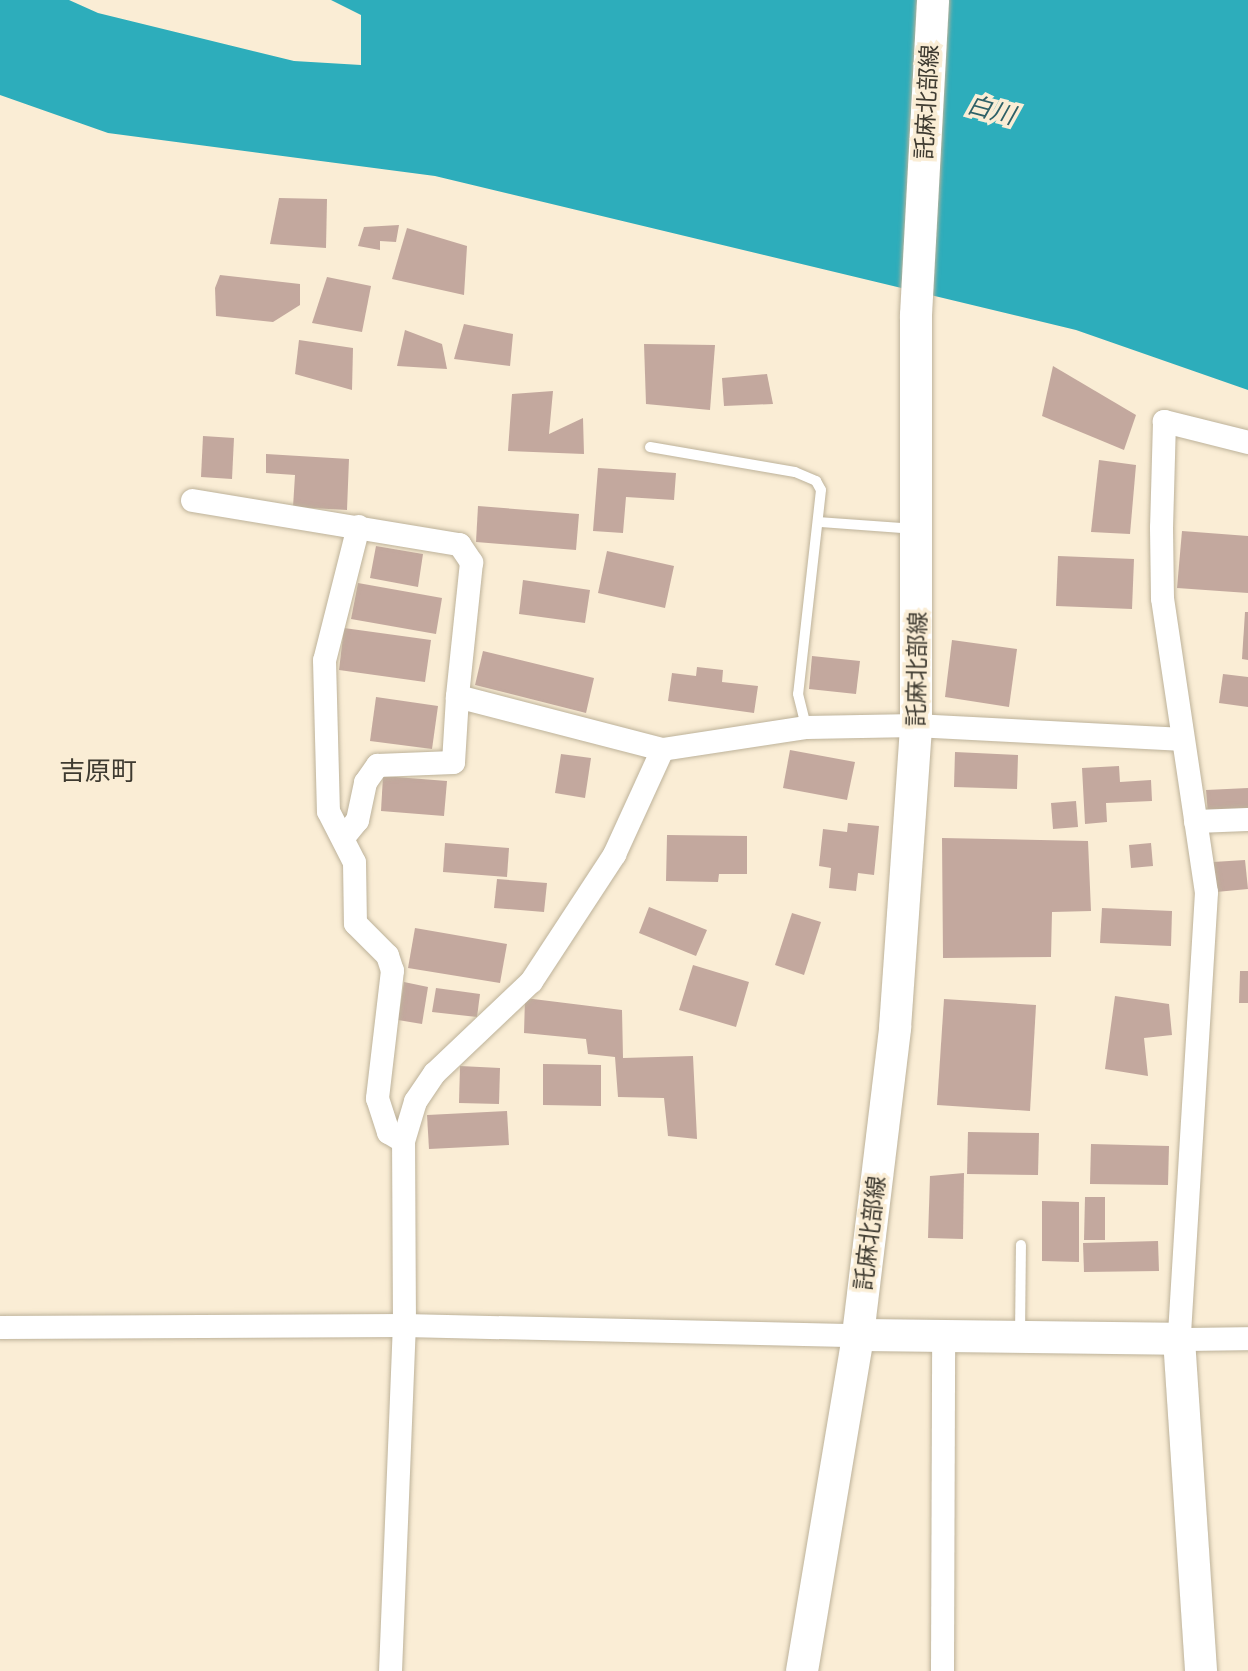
<!DOCTYPE html>
<html>
<head>
<meta charset="utf-8">
<style>
  body { margin:0 }
  #map { position:relative; width:1248px; height:1671px; overflow:hidden; background:#faedd5; font-family:"Space Grotesk","Noto Sans JP",sans-serif }
  div>[style] { position:absolute }
  .water>* { inset:0; background:#2dadbb }
  .building>* { inset:0; background:#c3a89e }
  .roads { filter:drop-shadow(0 0 2px #bdb29a) drop-shadow(0 0 2px #bdb29a) }
  .service>* { height:10px; margin:-5px; padding:0 5px; transform-origin:5px; border-radius:5px; background:#fff }
  .minor>* { height:23px; margin:-11.5px; padding:0 11.5px; transform-origin:11.5px; border-radius:11.5px; background:#fff }
  .secondary>* { height:32px; margin:-16px; padding:0 16px; transform-origin:16px; border-radius:16px; background:#fff }
  span { translate:-50% -50%; white-space:nowrap; text-align:center; line-height:1.15; -webkit-text-stroke:7px #faedd5; paint-order:stroke }
  .street-label { font-size:23px; color:#3e3a30 }
  .water-label { font-size:24px; color:#2e6067; font-style:italic }
  .quarter-label { font-size:26px; color:#3e3a30 }
</style>
</head>
<body>
<div id="map">
  <div class="water">
    <div style="clip-path:polygon(0 0,69px 0,98px 13px,294px 61px,361px 65px,361px 15px,331px 0,1248px 0,1248px 390px,1076px 330px,435px 176px,108px 133px,0 95px)"></div>
  </div>
  <div class="building">
    <div style="clip-path:polygon(279px 198px,327px 199px,326px 248px,270px 244px)"></div>
    <div style="clip-path:polygon(399px 225px,396px 242px,380px 241px,380px 250px,358px 246px,364px 227px)"></div>
    <div style="clip-path:polygon(407px 228px,467px 246px,464px 295px,392px 279px)"></div>
    <div style="clip-path:polygon(220px 275px,300px 284px,300px 305px,273px 322px,216px 316px,215px 288px)"></div>
    <div style="clip-path:polygon(327px 277px,371px 286px,362px 332px,312px 323px)"></div>
    <div style="clip-path:polygon(464px 324px,513px 334px,510px 366px,454px 359px)"></div>
    <div style="clip-path:polygon(405px 330px,442px 344px,447px 369px,397px 366px)"></div>
    <div style="clip-path:polygon(299px 340px,353px 348px,352px 390px,295px 374px)"></div>
    <div style="clip-path:polygon(644px 344px,715px 345px,710px 410px,646px 404px)"></div>
    <div style="clip-path:polygon(1053px 366px,1136px 415px,1124px 450px,1042px 416px)"></div>
    <div style="clip-path:polygon(767px 374px,773px 404px,724px 406px,722px 378px)"></div>
    <div style="clip-path:polygon(553px 391px,549px 434px,583px 418px,584px 454px,508px 451px,512px 394px)"></div>
    <div style="clip-path:polygon(203px 436px,234px 438px,232px 479px,201px 477px)"></div>
    <div style="clip-path:polygon(266px 454px,349px 459px,347px 510px,293px 507px,295px 475px,266px 473px)"></div>
    <div style="clip-path:polygon(1099px 460px,1136px 465px,1130px 534px,1091px 532px)"></div>
    <div style="clip-path:polygon(598px 468px,676px 473px,674px 500px,626px 497px,623px 533px,593px 531px)"></div>
    <div style="clip-path:polygon(478px 506px,579px 514px,576px 550px,476px 542px)"></div>
    <div style="clip-path:polygon(1182px 531px,1248px 536px,1248px 593px,1177px 588px)"></div>
    <div style="clip-path:polygon(376px 546px,423px 554px,418px 587px,370px 578px)"></div>
    <div style="clip-path:polygon(607px 551px,674px 566px,665px 608px,598px 593px)"></div>
    <div style="clip-path:polygon(1058px 556px,1134px 559px,1132px 609px,1056px 606px)"></div>
    <div style="clip-path:polygon(523px 580px,590px 590px,585px 623px,519px 614px)"></div>
    <div style="clip-path:polygon(358px 583px,442px 598px,436px 634px,351px 619px)"></div>
    <div style="clip-path:polygon(1245px 612px,1248px 612px,1248px 660px,1242px 659px)"></div>
    <div style="clip-path:polygon(344px 628px,431px 640px,425px 682px,339px 670px)"></div>
    <div style="clip-path:polygon(952px 640px,1017px 649px,1009px 707px,945px 697px)"></div>
    <div style="clip-path:polygon(483px 651px,594px 678px,586px 713px,475px 685px)"></div>
    <div style="clip-path:polygon(812px 656px,860px 661px,856px 694px,809px 689px)"></div>
    <div style="clip-path:polygon(697px 667px,723px 670px,722px 682px,758px 686px,754px 713px,668px 701px,672px 673px,696px 676px)"></div>
    <div style="clip-path:polygon(1223px 674px,1248px 677px,1248px 707px,1219px 703px)"></div>
    <div style="clip-path:polygon(376px 697px,438px 706px,432px 749px,370px 741px)"></div>
    <div style="clip-path:polygon(790px 750px,855px 762px,847px 800px,783px 788px)"></div>
    <div style="clip-path:polygon(955px 752px,1018px 755px,1017px 789px,954px 787px)"></div>
    <div style="clip-path:polygon(561px 754px,591px 758px,585px 798px,555px 793px)"></div>
    <div style="clip-path:polygon(1119px 766px,1120px 782px,1151px 780px,1152px 801px,1106px 803px,1107px 822px,1085px 824px,1082px 768px)"></div>
    <div style="clip-path:polygon(383px 776px,447px 781px,444px 816px,381px 811px)"></div>
    <div style="clip-path:polygon(1248px 788px,1248px 811px,1208px 814px,1206px 790px)"></div>
    <div style="clip-path:polygon(1076px 801px,1078px 827px,1053px 829px,1051px 803px)"></div>
    <div style="clip-path:polygon(848px 823px,879px 826px,874px 875px,858px 873px,856px 891px,829px 888px,831px 868px,819px 866px,823px 829px,847px 832px)"></div>
    <div style="clip-path:polygon(667px 835px,747px 836px,747px 874px,719px 874px,718px 882px,666px 881px)"></div>
    <div style="clip-path:polygon(942px 838px,1088px 841px,1091px 911px,1052px 912px,1051px 957px,943px 958px)"></div>
    <div style="clip-path:polygon(445px 843px,509px 848px,507px 877px,443px 872px)"></div>
    <div style="clip-path:polygon(1151px 843px,1153px 866px,1131px 868px,1129px 845px)"></div>
    <div style="clip-path:polygon(1245px 860px,1248px 889px,1216px 892px,1213px 862px)"></div>
    <div style="clip-path:polygon(497px 879px,547px 883px,544px 912px,494px 908px)"></div>
    <div style="clip-path:polygon(649px 907px,707px 930px,696px 956px,639px 933px)"></div>
    <div style="clip-path:polygon(1102px 908px,1172px 911px,1171px 946px,1100px 943px)"></div>
    <div style="clip-path:polygon(792px 913px,821px 922px,804px 975px,775px 965px)"></div>
    <div style="clip-path:polygon(415px 928px,507px 944px,500px 983px,408px 968px)"></div>
    <div style="clip-path:polygon(693px 965px,749px 982px,736px 1027px,679px 1010px)"></div>
    <div style="clip-path:polygon(1240px 971px,1248px 971px,1248px 1003px,1239px 1003px)"></div>
    <div style="clip-path:polygon(404px 982px,428px 987px,422px 1024px,398px 1020px)"></div>
    <div style="clip-path:polygon(436px 988px,480px 994px,477px 1017px,432px 1012px)"></div>
    <div style="clip-path:polygon(1115px 996px,1169px 1004px,1172px 1035px,1144px 1038px,1148px 1076px,1105px 1069px)"></div>
    <div style="clip-path:polygon(525px 998px,622px 1010px,623px 1058px,693px 1056px,697px 1139px,668px 1136px,664px 1098px,618px 1097px,615px 1057px,588px 1054px,586px 1039px,524px 1033px)"></div>
    <div style="clip-path:polygon(944px 999px,1036px 1005px,1030px 1111px,937px 1105px)"></div>
    <div style="clip-path:polygon(543px 1064px,601px 1065px,601px 1106px,543px 1105px)"></div>
    <div style="clip-path:polygon(460px 1066px,500px 1068px,499px 1104px,459px 1103px)"></div>
    <div style="clip-path:polygon(507px 1111px,509px 1145px,429px 1149px,427px 1115px)"></div>
    <div style="clip-path:polygon(968px 1132px,1039px 1133px,1038px 1175px,967px 1174px)"></div>
    <div style="clip-path:polygon(1091px 1144px,1169px 1146px,1168px 1185px,1090px 1184px)"></div>
    <div style="clip-path:polygon(964px 1173px,963px 1239px,928px 1238px,930px 1176px)"></div>
    <div style="clip-path:polygon(1085px 1197px,1105px 1197px,1105px 1240px,1084px 1240px)"></div>
    <div style="clip-path:polygon(1042px 1201px,1079px 1202px,1079px 1262px,1042px 1261px)"></div>
    <div style="clip-path:polygon(1158px 1241px,1159px 1271px,1084px 1272px,1083px 1243px)"></div>
  </div>
  <div class="roads">
    <div class="service">
      <div style="left:650px;top:447px;width:147px;rotate:9.8deg"></div>
      <div style="left:795px;top:472px;width:23px;rotate:23deg"></div>
      <div style="left:816px;top:481px;width:10px;rotate:61deg"></div>
      <div style="left:821px;top:490px;width:205px;rotate:96.4deg"></div>
      <div style="left:798px;top:694px;width:34px;rotate:76deg"></div>
      <div style="left:819px;top:522px;width:95px;rotate:4.2deg"></div>
      <div style="left:1020px;top:1336px;width:91px;rotate:-89.4deg"></div>
    </div>
    <div class="minor">
      <div style="left:1248px;top:442px;width:87px;rotate:-166deg"></div>
      <div style="left:1164px;top:421px;width:106px;rotate:91.6deg"></div>
      <div style="left:1161px;top:527px;width:71px;rotate:89.2deg"></div>
      <div style="left:1162px;top:598px;width:297px;rotate:81.5deg"></div>
      <div style="left:1206px;top:892px;width:448px;rotate:93.5deg"></div>
      <div style="left:1179px;top:1339px;width:69px;rotate:-0.8deg"></div>
      <div style="left:192px;top:500px;width:271px;rotate:9.4deg"></div>
      <div style="left:459px;top:544px;width:22px;rotate:56deg"></div>
      <div style="left:471px;top:562px;width:135px;rotate:96deg"></div>
      <div style="left:457px;top:696px;width:212px;rotate:14.5deg"></div>
      <div style="left:662px;top:749px;width:146px;rotate:-8.7deg"></div>
      <div style="left:806px;top:727px;width:110px;rotate:-1deg"></div>
      <div style="left:916px;top:725px;width:266px;rotate:3deg"></div>
      <div style="left:358px;top:526px;width:138px;rotate:104.2deg"></div>
      <div style="left:324px;top:660px;width:151px;rotate:88.5deg"></div>
      <div style="left:328px;top:811px;width:57px;rotate:63deg"></div>
      <div style="left:354px;top:862px;width:61px;rotate:89.1deg"></div>
      <div style="left:355px;top:923px;width:45px;rotate:45deg"></div>
      <div style="left:387px;top:955px;width:16px;rotate:72deg"></div>
      <div style="left:392px;top:970px;width:129px;rotate:96.7deg"></div>
      <div style="left:377px;top:1098px;width:36px;rotate:72deg"></div>
      <div style="left:388px;top:1132px;width:17px;rotate:31deg"></div>
      <div style="left:1195px;top:821px;width:53px;rotate:-2.2deg"></div>
      <div style="left:343px;top:837px;width:22px;rotate:-51deg"></div>
      <div style="left:357px;top:820px;width:39px;rotate:-78deg"></div>
      <div style="left:365px;top:782px;width:21px;rotate:-55deg"></div>
      <div style="left:377px;top:765px;width:76px;rotate:-2.3deg"></div>
      <div style="left:453px;top:762px;width:66px;rotate:-86.5deg"></div>
      <div style="left:0;top:1327px;width:404px;rotate:-0.3deg"></div>
      <div style="left:404px;top:1325px;width:454px;rotate:1.3deg"></div>
      <div style="left:390px;top:1671px;width:346px;rotate:-87.7deg"></div>
      <div style="left:404px;top:1325px;width:184px;rotate:-90.3deg"></div>
      <div style="left:403px;top:1141px;width:42px;rotate:-73.3deg"></div>
      <div style="left:415px;top:1101px;width:34px;rotate:-56deg"></div>
      <div style="left:434px;top:1073px;width:134px;rotate:-43.5deg"></div>
      <div style="left:531px;top:981px;width:152px;rotate:-56.8deg"></div>
      <div style="left:614px;top:854px;width:115px;rotate:-65.4deg"></div>
      <div style="left:942px;top:1671px;width:333px;rotate:-89.8deg"></div>
    </div>
    <div class="secondary">
      <div style="left:858px;top:1335px;width:321px;rotate:0.7deg"></div>
      <div style="left:1179px;top:1339px;width:333px;rotate:86.2deg"></div>
      <div style="left:802px;top:1671px;width:341px;rotate:-80.5deg"></div>
      <div style="left:858px;top:1335px;width:309px;rotate:-83.1deg"></div>
      <div style="left:895px;top:1028px;width:304px;rotate:-86deg"></div>
      <div style="left:916px;top:725px;width:410px;rotate:-90deg"></div>
      <div style="left:916px;top:315px;width:315px;rotate:-86.9deg"></div>
    </div>
  </div>
  <div class="street-label">
    <span style="left:927px;top:102px;rotate:-87deg">託麻北部線</span>
    <span style="left:917px;top:669px;rotate:-89deg">託麻北部線</span>
    <span style="left:870px;top:1233px;rotate:-83deg">託麻北部線</span>
  </div>
  <div class="water-label">
    <span style="left:991px;top:110px;rotate:15deg">白川</span>
  </div>
  <div class="quarter-label">
    <span style="left:98px;top:772px">吉原町</span>
  </div>
</div>
</body>
</html>
